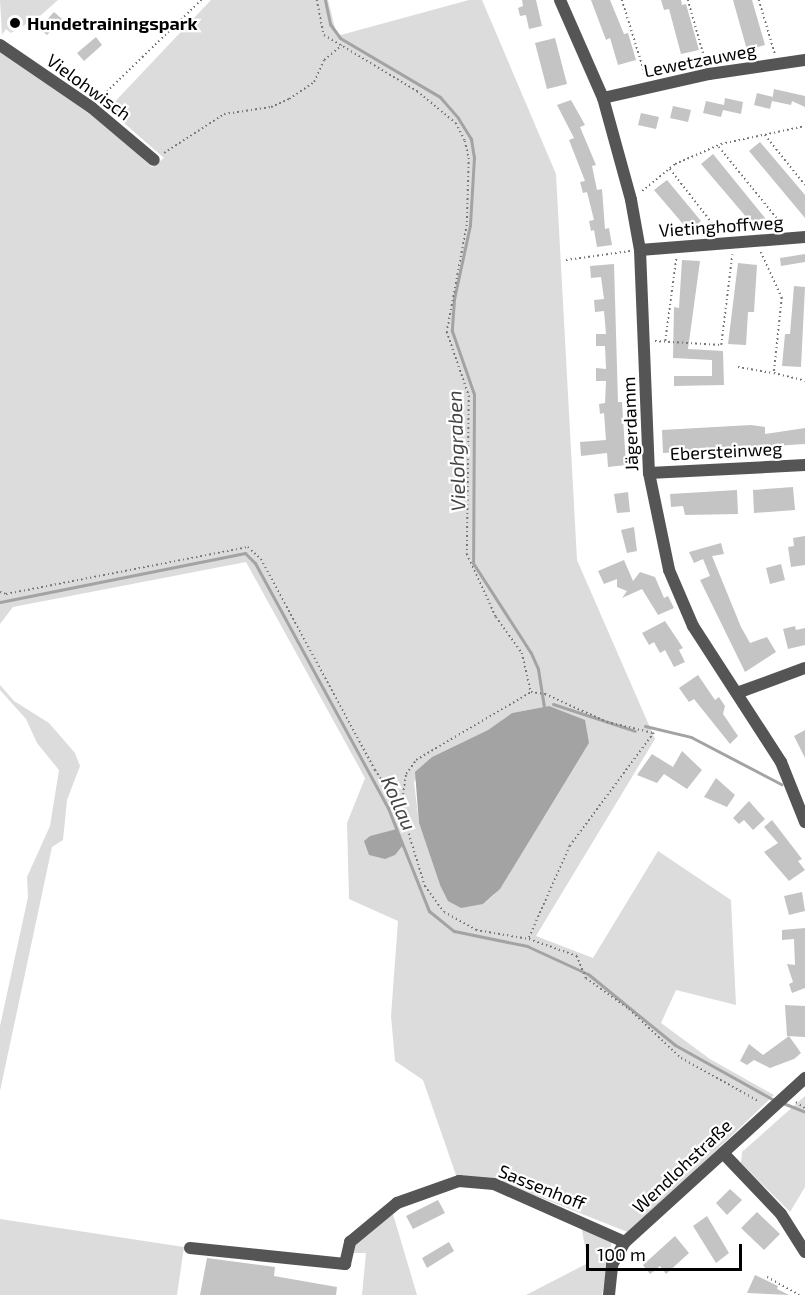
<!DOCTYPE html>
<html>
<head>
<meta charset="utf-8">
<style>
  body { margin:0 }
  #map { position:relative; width:805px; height:1295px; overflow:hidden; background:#fff; font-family:"Exo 2",sans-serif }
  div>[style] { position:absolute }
  .green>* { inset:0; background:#dcdcdc }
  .water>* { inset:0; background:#a3a3a3 }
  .stream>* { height:3px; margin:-1.5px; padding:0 1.5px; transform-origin:1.5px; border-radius:1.5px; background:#a3a3a3 }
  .building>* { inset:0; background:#c4c4c4 }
  .path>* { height:1.5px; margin-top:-0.75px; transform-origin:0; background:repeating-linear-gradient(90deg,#777 0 1.5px,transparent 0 4.5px) }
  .minor>* { height:12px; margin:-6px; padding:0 6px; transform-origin:6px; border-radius:6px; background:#555 }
  .dots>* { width:16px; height:16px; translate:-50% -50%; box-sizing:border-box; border:3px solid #fff; border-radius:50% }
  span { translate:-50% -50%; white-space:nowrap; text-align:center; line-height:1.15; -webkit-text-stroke:4.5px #fff; paint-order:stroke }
  .poi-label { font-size:18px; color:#000; font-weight:700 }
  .left { translate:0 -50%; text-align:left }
  .street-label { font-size:18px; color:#000 }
  .water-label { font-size:20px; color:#444; font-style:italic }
  .scale { position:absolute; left:586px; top:1244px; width:156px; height:27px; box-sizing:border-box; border:3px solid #000; border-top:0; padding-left:8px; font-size:18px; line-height:21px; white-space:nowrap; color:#000; -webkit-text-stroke:4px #fff; paint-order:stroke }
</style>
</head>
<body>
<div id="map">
  <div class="green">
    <div style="clip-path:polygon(0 0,58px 0,40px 16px,11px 33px,6px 29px,2px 35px)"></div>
    <div style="clip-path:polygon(evenodd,211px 0,328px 0,337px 36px,469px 0,482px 0,556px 174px,577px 560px,655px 739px,536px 936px,593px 958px,658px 851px,731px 900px,736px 1005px,676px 990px,661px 1023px,710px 1059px,774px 1095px,630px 1233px,496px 1180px,456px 1175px,423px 1080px,395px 1061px,391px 1016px,398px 921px,349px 899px,347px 823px,365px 778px,246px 562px,13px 607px,0 624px,0 51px,88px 109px,152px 167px,164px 158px,108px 109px,211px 0,549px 706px,589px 743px,494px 895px,483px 904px,440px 885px,419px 823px,414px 782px,432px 757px,488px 730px,512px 713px,549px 706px)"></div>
    <div style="clip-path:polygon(0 685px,14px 701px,49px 723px,75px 753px,80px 766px,67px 800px,63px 840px,52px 847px,0 1091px,0 1026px,28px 897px,27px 877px,50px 826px,59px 770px,37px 743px,26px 719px,0 690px)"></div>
    <div style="clip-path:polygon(805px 1096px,805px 1187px,790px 1212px,741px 1163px,742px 1152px)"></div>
    <div style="clip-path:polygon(393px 1214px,417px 1295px,362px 1295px,366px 1253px,344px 1253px)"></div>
    <div style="clip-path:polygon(0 1219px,184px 1247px,177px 1295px,0 1295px)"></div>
    <div style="clip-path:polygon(581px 1225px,612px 1240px,602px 1295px,526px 1295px,588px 1263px)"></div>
  </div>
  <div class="water">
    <div style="clip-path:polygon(549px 706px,585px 720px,589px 743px,500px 889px,483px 904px,461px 908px,448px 901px,440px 885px,419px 823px,415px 772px,432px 757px,488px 730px,512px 713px)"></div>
    <div style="clip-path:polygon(397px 829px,403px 845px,395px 855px,385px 859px,369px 855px,364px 841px,370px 836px)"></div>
  </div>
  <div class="stream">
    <div style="left:325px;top:0;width:25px;rotate:78deg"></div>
    <div style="left:330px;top:24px;width:17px;rotate:54deg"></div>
    <div style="left:340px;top:38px;width:116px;rotate:30.5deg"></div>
    <div style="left:440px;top:97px;width:28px;rotate:49deg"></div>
    <div style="left:458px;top:118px;width:25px;rotate:58deg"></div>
    <div style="left:471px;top:139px;width:18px;rotate:81deg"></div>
    <div style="left:474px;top:157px;width:68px;rotate:93.4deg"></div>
    <div style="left:470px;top:225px;width:76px;rotate:102.2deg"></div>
    <div style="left:454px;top:299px;width:32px;rotate:94deg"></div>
    <div style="left:452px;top:331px;width:67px;rotate:70.8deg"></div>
    <div style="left:474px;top:394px;width:169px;rotate:90.3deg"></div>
    <div style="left:473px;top:563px;width:107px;rotate:57.2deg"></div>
    <div style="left:531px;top:653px;width:17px;rotate:66deg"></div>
    <div style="left:538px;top:669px;width:39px;rotate:81deg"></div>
    <div style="left:0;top:602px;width:250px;rotate:-11.3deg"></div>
    <div style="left:245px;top:553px;width:14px;rotate:45deg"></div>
    <div style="left:255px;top:563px;width:279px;rotate:61.5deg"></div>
    <div style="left:388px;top:808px;width:111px;rotate:68.3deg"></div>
    <div style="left:429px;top:911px;width:32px;rotate:39deg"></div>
    <div style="left:454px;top:931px;width:75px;rotate:11.6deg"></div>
    <div style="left:527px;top:946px;width:67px;rotate:24.7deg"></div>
    <div style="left:588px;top:974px;width:112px;rotate:39.2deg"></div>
    <div style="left:675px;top:1045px;width:113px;rotate:29.1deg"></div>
    <div style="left:553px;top:704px;width:86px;rotate:18.2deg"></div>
    <div style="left:645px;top:726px;width:47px;rotate:13.4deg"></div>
    <div style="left:691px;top:737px;width:102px;rotate:27.6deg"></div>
    <div style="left:783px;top:1103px;width:24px;rotate:22deg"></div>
  </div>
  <div class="building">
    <div style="clip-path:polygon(522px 0,536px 0,542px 26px,529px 29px,526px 15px,520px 16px,518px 8px,523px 6px)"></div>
    <div style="clip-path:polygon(591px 0,610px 0,624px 34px,628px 33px,636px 60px,618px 65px,610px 38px,606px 40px)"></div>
    <div style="clip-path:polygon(661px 0,681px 0,682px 5px,686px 4px,699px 50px,681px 54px,669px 9px,664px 10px)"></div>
    <div style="clip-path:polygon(733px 0,752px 0,765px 45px,747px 50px)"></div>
    <div style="clip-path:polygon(54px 12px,62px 19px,47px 35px,39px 28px)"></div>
    <div style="clip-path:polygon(96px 37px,102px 45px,84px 61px,77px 53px)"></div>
    <div style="clip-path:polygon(555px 38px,567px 84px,547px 89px,535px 43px)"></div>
    <div style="clip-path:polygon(774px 89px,805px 96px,805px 107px,792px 101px,791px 105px,772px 101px)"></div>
    <div style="clip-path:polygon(757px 93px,773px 97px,770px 109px,754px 105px)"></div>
    <div style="clip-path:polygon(725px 98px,743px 102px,741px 114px,723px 110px,721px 117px,703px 113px,706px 101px,724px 105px)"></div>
    <div style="clip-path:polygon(571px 100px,585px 125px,580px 127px,596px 165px,592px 166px,597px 190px,602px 189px,605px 229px,609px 228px,612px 245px,597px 247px,594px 230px,591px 231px,589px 221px,594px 220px,587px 192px,583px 193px,580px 182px,585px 181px,569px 140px,574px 138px,557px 105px)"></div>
    <div style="clip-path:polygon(673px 106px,691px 110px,688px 122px,670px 118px)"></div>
    <div style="clip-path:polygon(641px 113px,659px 117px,656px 129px,638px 125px)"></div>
    <div style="clip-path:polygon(760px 142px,805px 195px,805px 218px,749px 151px)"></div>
    <div style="clip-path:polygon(713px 154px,770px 224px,759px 232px,701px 164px)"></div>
    <div style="clip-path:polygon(667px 180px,701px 221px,689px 231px,654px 190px)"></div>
    <div style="clip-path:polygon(805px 254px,805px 262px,781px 266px,780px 258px)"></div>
    <div style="clip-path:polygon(682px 260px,700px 261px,688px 349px,723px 351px,724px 385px,674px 386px,674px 376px,712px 376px,712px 360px,673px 358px,674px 307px,679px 308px)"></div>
    <div style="clip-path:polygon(738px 263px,757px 265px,754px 312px,748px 312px,746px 345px,728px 344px)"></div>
    <div style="clip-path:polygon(614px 264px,618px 402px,622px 402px,626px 465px,608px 467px,607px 453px,581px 456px,580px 442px,606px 440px,604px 413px,600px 414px,599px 404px,605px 403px,606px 381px,596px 381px,596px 368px,606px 369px,605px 346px,596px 346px,596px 334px,606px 334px,604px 311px,595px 312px,594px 300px,604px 299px,601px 277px,591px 278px,590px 266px)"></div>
    <div style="clip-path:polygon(794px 286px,805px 287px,801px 367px,782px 366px,785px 334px,790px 334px)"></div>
    <div style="clip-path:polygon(751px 425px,765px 427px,765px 434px,805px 428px,805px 444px,663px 453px,662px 430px)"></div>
    <div style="clip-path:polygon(793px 487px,795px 510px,754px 513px,753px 490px)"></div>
    <div style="clip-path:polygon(737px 490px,738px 514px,685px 515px,683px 506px,671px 507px,670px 494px)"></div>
    <div style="clip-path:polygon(628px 492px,630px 512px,617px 513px,614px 494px)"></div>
    <div style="clip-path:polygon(634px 527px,637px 551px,627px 553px,621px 530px)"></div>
    <div style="clip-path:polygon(805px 536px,805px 565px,791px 567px,788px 547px,794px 546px,793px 538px)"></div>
    <div style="clip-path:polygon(721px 543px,724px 554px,712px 556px,741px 627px,750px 643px,767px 637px,776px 652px,745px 672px,700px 580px,710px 576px,703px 559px,694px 563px,689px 552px)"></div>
    <div style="clip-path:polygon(624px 560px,633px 581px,640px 572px,655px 577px,664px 598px,668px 596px,674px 608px,658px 615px,642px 589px,622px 598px,627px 591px,617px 587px,617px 579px,604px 584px,598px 571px)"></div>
    <div style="clip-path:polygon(781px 564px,785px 580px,770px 584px,766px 568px)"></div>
    <div style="clip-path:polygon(665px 621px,683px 648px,679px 650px,685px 662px,674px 667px,665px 650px,660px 653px,654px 642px,649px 645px,642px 633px)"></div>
    <div style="clip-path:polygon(795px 626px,796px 630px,805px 628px,805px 645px,788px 649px,783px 629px)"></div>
    <div style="clip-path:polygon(698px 675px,715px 700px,719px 697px,725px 706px,723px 714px,738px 736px,730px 744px,694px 699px,689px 702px,679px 688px)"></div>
    <div style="clip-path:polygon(805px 730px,805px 758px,794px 736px)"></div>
    <div style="clip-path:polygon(682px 751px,702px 770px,687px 789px,664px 774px,657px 783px,637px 775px,652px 754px,673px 767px)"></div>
    <div style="clip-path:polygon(716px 778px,735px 795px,727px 807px,704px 797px)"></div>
    <div style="clip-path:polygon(749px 801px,765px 819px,753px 830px,744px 820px,739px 824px,733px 818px)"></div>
    <div style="clip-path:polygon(772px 820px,802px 859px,798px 861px,805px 870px,789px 881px,764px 852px,778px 843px,764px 827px)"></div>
    <div style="clip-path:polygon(802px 892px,805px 911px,789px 915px,784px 896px)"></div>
    <div style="clip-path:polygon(805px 928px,805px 988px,792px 993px,789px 984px,793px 982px,787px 964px,795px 965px,794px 939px,782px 940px,782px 930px)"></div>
    <div style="clip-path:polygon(785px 1005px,805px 1006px,805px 1037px,787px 1036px)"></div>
    <div style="clip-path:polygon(789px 1036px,801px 1053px,794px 1059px,770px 1068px,754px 1060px,747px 1065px,740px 1061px,749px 1044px,763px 1055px)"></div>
    <div style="clip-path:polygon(730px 1189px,742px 1200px,727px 1215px,716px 1203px)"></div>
    <div style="clip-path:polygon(438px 1200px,445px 1213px,413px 1229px,406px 1216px)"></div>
    <div style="clip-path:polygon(757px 1212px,780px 1234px,764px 1250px,741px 1228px)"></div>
    <div style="clip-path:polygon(707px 1216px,729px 1253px,716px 1263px,693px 1226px)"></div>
    <div style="clip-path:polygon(675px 1236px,689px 1253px,666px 1274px,660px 1266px,650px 1274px,643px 1265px)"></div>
    <div style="clip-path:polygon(449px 1242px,454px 1251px,427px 1268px,422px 1258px)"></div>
    <div style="clip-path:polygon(207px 1258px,275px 1267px,274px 1276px,337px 1287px,336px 1295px,200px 1295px)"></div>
    <div style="clip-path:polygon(755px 1275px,778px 1286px,777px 1289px,789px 1295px,747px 1293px)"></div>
  </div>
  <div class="path">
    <div style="left:317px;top:0;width:36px;rotate:79deg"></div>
    <div style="left:324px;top:35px;width:109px;rotate:31.1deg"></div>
    <div style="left:417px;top:91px;width:50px;rotate:39.4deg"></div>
    <div style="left:456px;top:123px;width:20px;rotate:63deg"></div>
    <div style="left:465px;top:141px;width:17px;rotate:77deg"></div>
    <div style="left:469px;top:158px;width:67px;rotate:91.7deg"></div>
    <div style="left:467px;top:225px;width:109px;rotate:100.6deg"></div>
    <div style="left:447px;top:332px;width:68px;rotate:71deg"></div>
    <div style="left:469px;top:396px;width:158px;rotate:90.7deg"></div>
    <div style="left:467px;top:554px;width:69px;rotate:65.3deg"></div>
    <div style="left:496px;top:617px;width:44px;rotate:54.2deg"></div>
    <div style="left:522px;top:653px;width:40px;rotate:77deg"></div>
    <div style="left:622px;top:0;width:81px;rotate:72.7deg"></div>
    <div style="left:688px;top:0;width:66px;rotate:74.1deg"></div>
    <div style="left:759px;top:0;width:56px;rotate:73.5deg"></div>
    <div style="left:100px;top:98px;width:141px;rotate:-44.1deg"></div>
    <div style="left:765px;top:135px;width:64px;rotate:51.3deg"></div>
    <div style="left:719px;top:147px;width:103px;rotate:50.9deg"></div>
    <div style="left:164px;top:153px;width:72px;rotate:-33deg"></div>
    <div style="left:224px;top:114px;width:48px;rotate:-8.5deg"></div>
    <div style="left:271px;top:107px;width:20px;rotate:-24deg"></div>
    <div style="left:289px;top:99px;width:30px;rotate:-34deg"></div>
    <div style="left:314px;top:82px;width:24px;rotate:-66deg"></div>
    <div style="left:324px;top:60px;width:23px;rotate:-40deg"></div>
    <div style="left:670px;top:169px;width:80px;rotate:52.1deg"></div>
    <div style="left:642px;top:191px;width:43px;rotate:-39.3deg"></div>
    <div style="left:675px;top:164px;width:50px;rotate:-23.5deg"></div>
    <div style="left:721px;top:144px;width:86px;rotate:-12.1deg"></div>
    <div style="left:761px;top:252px;width:51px;rotate:65.5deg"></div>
    <div style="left:782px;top:298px;width:75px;rotate:96.1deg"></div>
    <div style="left:774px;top:373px;width:32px;rotate:14deg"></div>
    <div style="left:566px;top:260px;width:65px;rotate:-8deg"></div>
    <div style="left:655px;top:341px;width:66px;rotate:3.5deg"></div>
    <div style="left:721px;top:345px;width:91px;rotate:-83deg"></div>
    <div style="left:665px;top:341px;width:83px;rotate:-82.4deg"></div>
    <div style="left:738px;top:367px;width:36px;rotate:10deg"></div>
    <div style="left:0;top:592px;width:6px;rotate:18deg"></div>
    <div style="left:6px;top:594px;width:247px;rotate:-11deg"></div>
    <div style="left:248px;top:547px;width:18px;rotate:43deg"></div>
    <div style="left:261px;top:559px;width:240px;rotate:61.6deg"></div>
    <div style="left:375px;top:770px;width:46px;rotate:55.6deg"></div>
    <div style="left:401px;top:808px;width:82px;rotate:72.9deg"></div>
    <div style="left:425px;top:886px;width:32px;rotate:54deg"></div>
    <div style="left:444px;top:912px;width:37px;rotate:29deg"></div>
    <div style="left:476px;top:930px;width:54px;rotate:9.6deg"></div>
    <div style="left:529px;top:939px;width:51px;rotate:19.5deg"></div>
    <div style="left:577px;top:956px;width:24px;rotate:68deg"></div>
    <div style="left:586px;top:978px;width:53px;rotate:35.8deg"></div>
    <div style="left:629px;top:1009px;width:71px;rotate:43.3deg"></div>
    <div style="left:681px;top:1058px;width:90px;rotate:29.1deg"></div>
    <div style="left:401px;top:808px;width:34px;rotate:-82deg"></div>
    <div style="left:406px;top:774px;width:17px;rotate:-54deg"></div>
    <div style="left:416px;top:760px;width:134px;rotate:-30.6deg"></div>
    <div style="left:531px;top:692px;width:14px;rotate:8deg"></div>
    <div style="left:545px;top:694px;width:68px;rotate:24.3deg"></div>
    <div style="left:607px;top:722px;width:48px;rotate:13.2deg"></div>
    <div style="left:654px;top:733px;width:141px;rotate:126.6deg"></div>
    <div style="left:570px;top:846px;width:101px;rotate:114deg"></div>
    <div style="left:796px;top:1102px;width:11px;rotate:34deg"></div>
    <div style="left:767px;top:1277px;width:37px;rotate:29deg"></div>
  </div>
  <div class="minor">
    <div style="left:560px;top:0;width:107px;rotate:66.3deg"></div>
    <div style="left:603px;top:98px;width:106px;rotate:74.6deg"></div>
    <div style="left:631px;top:200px;width:51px;rotate:79.8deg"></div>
    <div style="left:640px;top:250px;width:223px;rotate:87.7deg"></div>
    <div style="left:649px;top:473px;width:99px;rotate:78.3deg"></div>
    <div style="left:669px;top:570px;width:61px;rotate:66.8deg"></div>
    <div style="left:693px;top:626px;width:162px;rotate:57.1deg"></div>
    <div style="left:781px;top:762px;width:65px;rotate:68.2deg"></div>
    <div style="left:0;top:45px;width:110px;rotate:34.3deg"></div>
    <div style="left:91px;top:107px;width:82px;rotate:40.1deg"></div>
    <div style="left:603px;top:98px;width:109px;rotate:-12.8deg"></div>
    <div style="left:709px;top:74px;width:97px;rotate:-8.3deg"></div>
    <div style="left:640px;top:250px;width:166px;rotate:-4.5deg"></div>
    <div style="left:649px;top:473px;width:156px;rotate:-2.9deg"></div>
    <div style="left:737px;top:693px;width:72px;rotate:-20.2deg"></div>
    <div style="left:723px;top:1153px;width:84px;rotate:46.4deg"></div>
    <div style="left:781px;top:1214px;width:45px;rotate:57.7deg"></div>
    <div style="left:190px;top:1248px;width:156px;rotate:5.9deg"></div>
    <div style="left:345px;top:1264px;width:23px;rotate:-77deg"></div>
    <div style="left:350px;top:1242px;width:61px;rotate:-39.7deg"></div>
    <div style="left:397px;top:1203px;width:66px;rotate:-19.5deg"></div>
    <div style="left:459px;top:1181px;width:35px;rotate:5deg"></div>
    <div style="left:494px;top:1184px;width:143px;rotate:23.9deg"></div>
    <div style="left:609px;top:1295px;width:30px;rotate:-84deg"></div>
    <div style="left:612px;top:1265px;width:26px;rotate:-61deg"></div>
    <div style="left:625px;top:1242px;width:244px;rotate:-42.3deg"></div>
  </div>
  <div class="dots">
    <div style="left:15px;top:23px;background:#000"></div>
  </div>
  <div class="poi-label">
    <span class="left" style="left:27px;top:23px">Hundetrainingspark</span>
  </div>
  <div class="street-label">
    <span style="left:700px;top:60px;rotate:-11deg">Lewetzauweg</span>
    <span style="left:89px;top:87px;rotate:36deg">Vielohwisch</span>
    <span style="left:721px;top:226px;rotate:-4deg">Vietinghoffweg</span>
    <span style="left:630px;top:424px;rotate:-92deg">Jägerdamm</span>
    <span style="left:726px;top:451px;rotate:-3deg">Ebersteinweg</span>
    <span style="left:682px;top:1166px;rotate:-43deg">Wendlohstraße</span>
    <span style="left:542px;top:1187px;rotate:22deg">Sassenhoff</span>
  </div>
  <div class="water-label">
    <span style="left:456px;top:451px;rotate:-92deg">Vielohgraben</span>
    <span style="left:399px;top:803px;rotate:66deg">Kollau</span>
  </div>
  <div class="scale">100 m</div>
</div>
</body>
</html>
